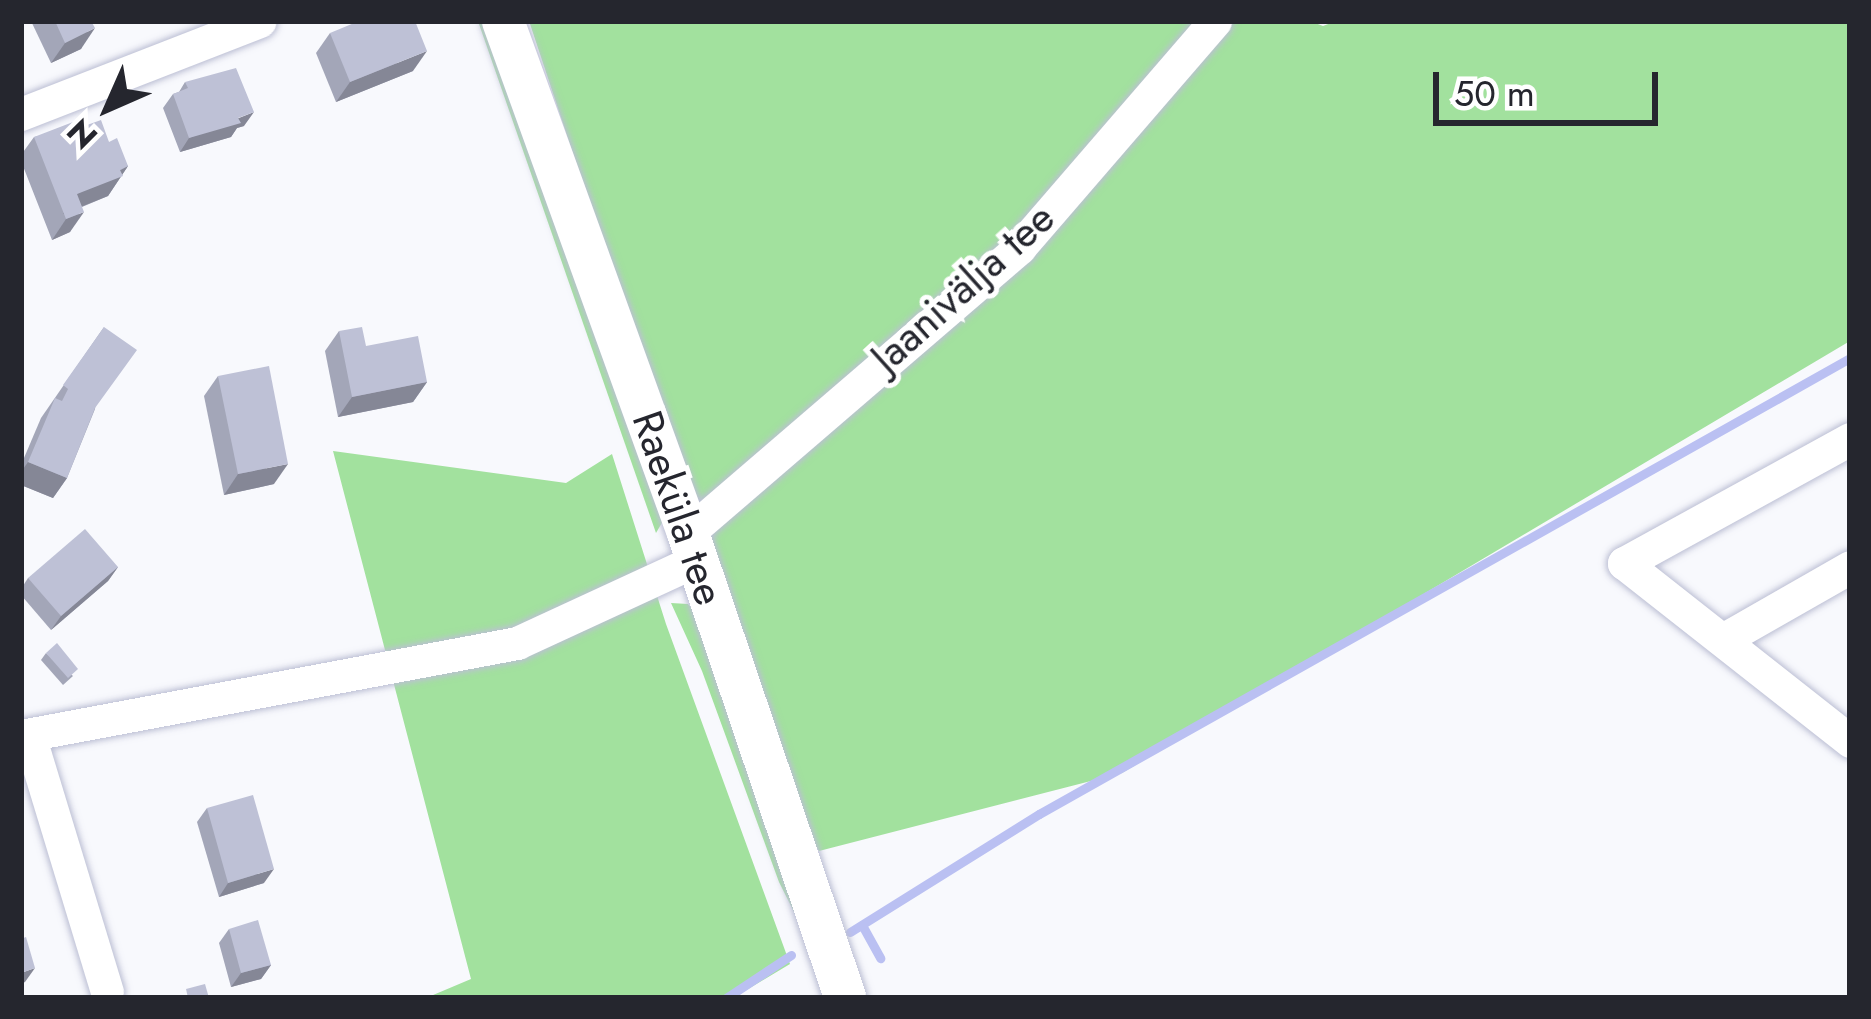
<!DOCTYPE html>
<html>
<head>
<meta charset="utf-8">
<style>
  body { margin:0 }
  #map { position:relative; width:1871px; height:1019px; overflow:hidden; background:#f8f9fd; font-family:Jost,sans-serif }
  div>[style] { position:absolute }
  .green>* { inset:0; background:#a2e19e }
  .stream>* { height:9px; margin:-4.5px; padding:0 4.5px; transform-origin:4.5px; border-radius:4.5px; background:#bac0f2 }
  .roads { filter:drop-shadow(0 0 3px #bcbfd4) drop-shadow(0 0 3px #bcbfd4) }
  .minor>* { height:33px; margin:-16.5px; padding:0 16.5px; transform-origin:16.5px; border-radius:16.5px; background:#fff }
  .tertiary>* { height:42px; margin:-21px; padding:0 21px; transform-origin:21px; border-radius:21px; background:#fff }
  .wall>* { inset:0; background:#a3a6b8 }
  .shaded-wall>* { inset:0; background:#858796 }
  .building>* { inset:0; background:#bec1d6 }
  span { translate:-50% -50%; white-space:nowrap; text-align:center; line-height:1.15; -webkit-text-stroke:10px #fff; paint-order:stroke }
  .street-label { font-size:42px; color:#25262e }
  .frame { position:absolute; inset:0; border:24px solid #25262e; pointer-events:none }
  .north { position:absolute; left:48px; top:48px; width:120px; height:120px; -webkit-text-stroke:9px #fff; paint-order:stroke; rotate:225deg; font-size:33px; font-weight:700; line-height:48px; text-align:center; color:#25262e }
  .north::after { content:''; display:block; margin:auto; width:42px; height:54px; background:#25262e; clip-path:polygon(50% 0,100% 100%,50% 72%,0 100%) }
  .scale { position:absolute; left:1433px; top:72px; width:225px; height:54px; box-sizing:border-box; border:6px solid #25262e; border-top:0; padding-left:15px; font-size:36px; line-height:42px; white-space:nowrap; color:#25262e; -webkit-text-stroke:9px #fff; paint-order:stroke }
</style>
</head>
<body>
<div id="map">
  <div class="green">
    <div style="clip-path:polygon(478px 21px,492px 21px,663px 521px,656px 533px)"></div>
    <div style="clip-path:polygon(529px 21px,1310px 21px,1323px 26px,1336px 21px,1850px 21px,1850px 341px,1122px 773px,819px 851px,791px 810px)"></div>
    <div style="clip-path:polygon(333px 451px,566px 483px,612px 454px,666px 624px,790px 964px,733px 998px,426px 998px,471px 979px)"></div>
    <div style="clip-path:polygon(671px 603px,688px 604px,698px 615px,803px 930px,779px 882px,702px 671px)"></div>
  </div>
  <div class="stream">
    <div style="left:862px;top:925px;width:38px;rotate:61deg"></div>
    <div style="left:850px;top:932px;width:223px;rotate:-32deg"></div>
    <div style="left:1039px;top:814px;width:930px;rotate:-29.35deg"></div>
    <div style="left:726px;top:998px;width:78px;rotate:-33.5deg"></div>
  </div>
  <div class="roads">
    <div class="minor">
      <div style="left:21px;top:114px;width:256px;rotate:-21.3deg"></div>
      <div style="left:1850px;top:439px;width:258px;rotate:151.2deg"></div>
      <div style="left:1624px;top:563px;width:288px;rotate:38.2deg"></div>
      <div style="left:688px;top:533px;width:437px;rotate:-40.7deg"></div>
      <div style="left:1019px;top:248px;width:300px;rotate:-49.2deg"></div>
      <div style="left:1724px;top:639px;width:145px;rotate:-29.7deg"></div>
      <div style="left:29px;top:735px;width:268px;rotate:73.1deg"></div>
      <div style="left:21px;top:736px;width:505px;rotate:-10.62deg"></div>
      <div style="left:517px;top:643px;width:198px;rotate:-24.8deg"></div>
    </div>
    <div class="tertiary">
      <div style="left:503px;top:21px;width:544px;rotate:70.13deg"></div>
      <div style="left:688px;top:533px;width:491px;rotate:71.3deg"></div>
    </div>
  </div>
  <div class="wall">
    <div style="clip-path:polygon(31px 21px,91px 21px,81px 49px,51px 63px)"></div>
    <div style="clip-path:polygon(330px 33px,413px 71px,336px 102px,316px 53px)"></div>
    <div style="clip-path:polygon(185px 82px,244px 126px,237px 128px,231px 137px,180px 152px,163px 108px,173px 94px,179px 92px)"></div>
    <div style="clip-path:polygon(76px 129px,109px 142px,128px 166px,108px 196px,82px 207px,70px 232px,52px 240px,21px 161px,21px 155px,34px 137px)"></div>
    <div style="clip-path:polygon(104px 327px,95px 409px,67px 478px,53px 498px,21px 485px,21px 465px,41px 418px)"></div>
    <div style="clip-path:polygon(339px 331px,427px 382px,413px 402px,338px 417px,325px 351px)"></div>
    <div style="clip-path:polygon(218px 376px,274px 484px,224px 495px,204px 396px)"></div>
    <div style="clip-path:polygon(118px 567px,108px 581px,51px 630px,21px 595px,21px 589px,28px 578px)"></div>
    <div style="clip-path:polygon(46px 653px,73px 676px,63px 685px,41px 660px)"></div>
    <div style="clip-path:polygon(207px 808px,264px 883px,219px 897px,197px 822px)"></div>
    <div style="clip-path:polygon(229px 929px,271px 965px,261px 979px,231px 987px,219px 943px)"></div>
  </div>
  <div class="shaded-wall">
    <div style="clip-path:polygon(95px 28px,81px 49px,51px 63px,65px 43px)"></div>
    <div style="clip-path:polygon(427px 51px,413px 71px,336px 102px,350px 82px)"></div>
    <div style="clip-path:polygon(254px 112px,244px 126px,237px 128px,231px 137px,180px 152px,189px 138px)"></div>
    <div style="clip-path:polygon(128px 166px,108px 196px,63px 214px,77px 194px)"></div>
    <div style="clip-path:polygon(84px 212px,70px 232px,52px 240px,66px 219px)"></div>
    <div style="clip-path:polygon(427px 382px,413px 402px,338px 417px,352px 397px)"></div>
    <div style="clip-path:polygon(28px 462px,67px 478px,53px 498px,21px 485px,21px 472px)"></div>
    <div style="clip-path:polygon(288px 464px,274px 484px,224px 495px,238px 474px)"></div>
    <div style="clip-path:polygon(118px 567px,108px 581px,51px 630px,61px 616px)"></div>
    <div style="clip-path:polygon(274px 869px,264px 883px,219px 897px,228px 883px)"></div>
    <div style="clip-path:polygon(271px 965px,261px 979px,231px 987px,241px 973px)"></div>
    <div style="clip-path:polygon(35px 968px,25px 982px,21px 984px,21px 973px)"></div>
  </div>
  <div class="building">
    <div style="clip-path:polygon(55px 21px,91px 21px,95px 28px,65px 43px)"></div>
    <div style="clip-path:polygon(359px 21px,415px 21px,427px 51px,350px 82px,330px 33px)"></div>
    <div style="clip-path:polygon(236px 68px,254px 112px,238px 118px,241px 123px,189px 138px,173px 94px,188px 88px,185px 82px)"></div>
    <div style="clip-path:polygon(101px 120px,109px 142px,117px 138px,128px 166px,120px 170px,123px 176px,77px 194px,84px 212px,66px 219px,34px 137px,73px 122px,76px 129px)"></div>
    <div style="clip-path:polygon(104px 327px,137px 350px,95px 408px,67px 478px,28px 462px,55px 398px,62px 401px,68px 389px,63px 385px)"></div>
    <div style="clip-path:polygon(362px 327px,366px 346px,418px 336px,427px 382px,352px 397px,339px 331px)"></div>
    <div style="clip-path:polygon(269px 366px,288px 464px,238px 474px,218px 376px)"></div>
    <div style="clip-path:polygon(85px 529px,118px 567px,61px 616px,28px 578px)"></div>
    <div style="clip-path:polygon(57px 643px,78px 669px,68px 678px,46px 653px)"></div>
    <div style="clip-path:polygon(253px 795px,274px 869px,228px 883px,207px 808px)"></div>
    <div style="clip-path:polygon(258px 920px,271px 965px,241px 973px,229px 929px)"></div>
    <div style="clip-path:polygon(26px 937px,35px 968px,21px 973px,21px 939px)"></div>
    <div style="clip-path:polygon(205px 984px,209px 998px,188px 998px,186px 989px)"></div>
  </div>
  <div class="street-label">
    <span style="left:963px;top:288px;rotate:-42deg">Jaanivälja tee</span>
    <span style="left:678px;top:508px;rotate:71deg">Raeküla tee</span>
  </div>
  <div class="frame"></div>
  <div class="north">N</div>
  <div class="scale">50 m</div>
</div>
</body>
</html>
